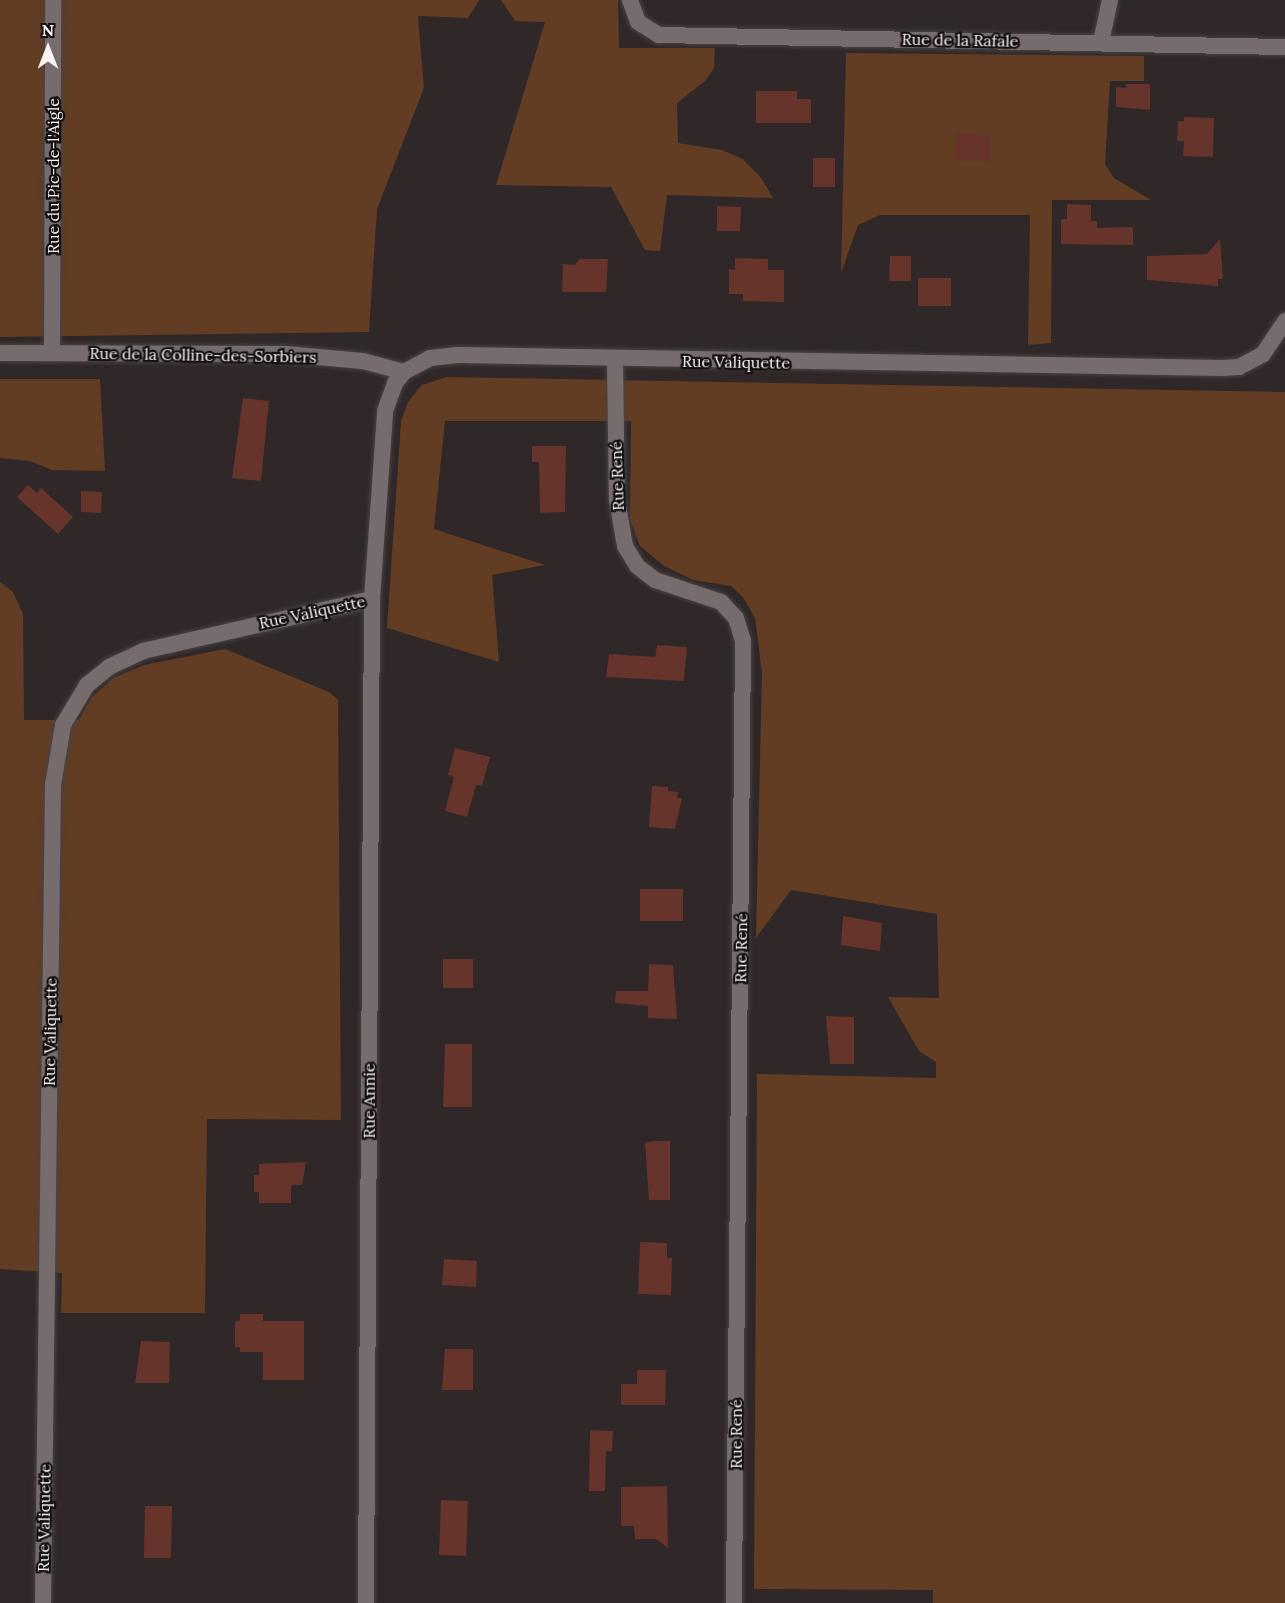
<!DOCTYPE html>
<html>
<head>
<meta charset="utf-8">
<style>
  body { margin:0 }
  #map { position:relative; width:1285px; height:1603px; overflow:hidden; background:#2f2728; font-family:Lora,serif }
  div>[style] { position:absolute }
  .green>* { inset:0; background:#623d24 }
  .building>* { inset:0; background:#66342b }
  .roads { filter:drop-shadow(0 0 2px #494243) drop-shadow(0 0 2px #494243) }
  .minor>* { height:16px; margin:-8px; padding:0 8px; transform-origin:8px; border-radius:8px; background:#766c6d }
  span { translate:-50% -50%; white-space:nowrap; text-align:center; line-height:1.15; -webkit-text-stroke:4.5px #151111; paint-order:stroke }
  .street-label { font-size:16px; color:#f9f3f4 }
  .north { position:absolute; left:18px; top:18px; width:60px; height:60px; -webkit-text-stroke:4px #151111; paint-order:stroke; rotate:0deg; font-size:16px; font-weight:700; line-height:24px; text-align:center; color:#f9f3f4 }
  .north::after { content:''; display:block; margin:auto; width:21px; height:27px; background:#f9f3f4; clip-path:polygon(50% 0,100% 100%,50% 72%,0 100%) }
</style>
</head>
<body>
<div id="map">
  <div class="green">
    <div style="clip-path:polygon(0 0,479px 0,468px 18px,418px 16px,424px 88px,377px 209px,369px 332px,0 337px)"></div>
    <div style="clip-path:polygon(501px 0,618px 0,619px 48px,715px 48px,714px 68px,705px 81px,677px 103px,678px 143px,722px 150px,743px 159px,762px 179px,773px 198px,667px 195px,660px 251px,645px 250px,611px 187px,496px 185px,545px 22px,515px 21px)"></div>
    <div style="clip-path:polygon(846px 53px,1144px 56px,1144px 81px,1110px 81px,1105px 164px,1114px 178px,1151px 200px,1052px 200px,1051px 343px,1028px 345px,1030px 215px,880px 215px,858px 225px,841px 273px)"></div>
    <div style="clip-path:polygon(447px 377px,1285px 392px,1285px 1603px,933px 1603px,933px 1590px,754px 1589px,757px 1074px,936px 1078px,936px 1062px,919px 1051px,888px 997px,939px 998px,937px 914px,791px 890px,756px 938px,762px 673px,755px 618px,743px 597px,731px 586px,693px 580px,664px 566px,640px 546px,630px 520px,631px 421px,445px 421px,434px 529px,545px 565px,492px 575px,499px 662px,387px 628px,401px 421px,408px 402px,422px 385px)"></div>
    <div style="clip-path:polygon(0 379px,100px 379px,105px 471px,52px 470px,30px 461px,0 458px)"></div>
    <div style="clip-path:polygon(0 582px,13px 592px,23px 614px,24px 720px,79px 720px,91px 698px,113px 678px,144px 665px,225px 649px,329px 692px,338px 700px,341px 1120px,207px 1119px,205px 1313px,61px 1313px,62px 1273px,0 1269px)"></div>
  </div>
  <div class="building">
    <div style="clip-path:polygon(1126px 84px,1150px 84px,1150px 110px,1116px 107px,1116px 87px,1126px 88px)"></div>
    <div style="clip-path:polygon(756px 91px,797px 91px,797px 99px,811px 99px,811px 123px,756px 123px)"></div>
    <div style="clip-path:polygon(1184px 117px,1214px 118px,1213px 157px,1183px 156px,1184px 141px,1177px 141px,1178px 121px,1184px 121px)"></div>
    <div style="clip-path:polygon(956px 133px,990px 134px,990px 161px,956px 161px)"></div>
    <div style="clip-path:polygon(813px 158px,835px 158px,835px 187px,813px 187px)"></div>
    <div style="clip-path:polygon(1067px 204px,1091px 205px,1091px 221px,1097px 221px,1097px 228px,1133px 227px,1133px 245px,1061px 244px,1061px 219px,1067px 219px)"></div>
    <div style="clip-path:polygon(717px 206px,741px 207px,740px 231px,717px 231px)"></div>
    <div style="clip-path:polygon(1220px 239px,1223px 279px,1218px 279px,1218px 286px,1147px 280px,1147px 256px,1207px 254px)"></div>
    <div style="clip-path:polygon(890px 256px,911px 256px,911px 281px,889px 281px)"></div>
    <div style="clip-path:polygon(735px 258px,768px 259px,768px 270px,784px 270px,784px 302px,743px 301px,743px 294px,729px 294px,729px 269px,735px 270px)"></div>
    <div style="clip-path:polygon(580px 259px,608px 259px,606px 292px,562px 292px,563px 264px,574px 265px)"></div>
    <div style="clip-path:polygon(918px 278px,951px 278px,951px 306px,918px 306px)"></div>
    <div style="clip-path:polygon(243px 398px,269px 401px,261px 481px,232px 478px)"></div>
    <div style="clip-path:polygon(532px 446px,566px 446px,565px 512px,540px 513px,539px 462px,532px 462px)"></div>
    <div style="clip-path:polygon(28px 485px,37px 493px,41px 488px,73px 517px,58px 534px,17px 497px)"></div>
    <div style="clip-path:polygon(81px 491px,102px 492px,101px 513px,81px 512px)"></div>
    <div style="clip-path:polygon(657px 645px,687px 647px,684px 681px,606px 677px,609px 654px,655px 657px)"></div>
    <div style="clip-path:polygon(455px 748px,490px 757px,482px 786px,476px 785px,467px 817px,445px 811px,454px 777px,448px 775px)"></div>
    <div style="clip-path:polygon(652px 786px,668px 787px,668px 791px,678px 792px,677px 798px,682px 798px,675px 829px,649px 827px)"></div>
    <div style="clip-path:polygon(640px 889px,683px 889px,683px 921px,640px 921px)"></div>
    <div style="clip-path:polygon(843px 916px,882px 923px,880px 951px,841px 945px)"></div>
    <div style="clip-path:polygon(443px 959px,473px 959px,473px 988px,443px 988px)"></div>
    <div style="clip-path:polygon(649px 964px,673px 965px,677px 1019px,648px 1018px,648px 1006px,615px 1003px,616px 991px,648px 991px)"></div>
    <div style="clip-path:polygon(826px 1016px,854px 1017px,854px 1064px,830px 1064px)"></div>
    <div style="clip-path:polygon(445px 1044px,472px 1044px,472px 1107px,443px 1107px)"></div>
    <div style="clip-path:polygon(655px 1141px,670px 1141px,670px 1200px,649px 1200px,645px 1143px)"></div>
    <div style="clip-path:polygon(306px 1162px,302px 1185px,291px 1185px,291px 1203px,259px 1203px,259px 1192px,254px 1192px,254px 1175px,259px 1175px,259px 1164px)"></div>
    <div style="clip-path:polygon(640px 1242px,667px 1243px,667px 1258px,672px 1258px,671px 1295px,638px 1294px)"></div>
    <div style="clip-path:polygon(444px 1259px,477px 1261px,476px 1287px,442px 1285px)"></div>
    <div style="clip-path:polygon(240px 1314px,263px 1314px,263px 1321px,304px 1321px,304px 1380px,263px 1380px,263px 1352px,240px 1352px,240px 1347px,235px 1347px,235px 1321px,240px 1321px)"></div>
    <div style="clip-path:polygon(141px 1341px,170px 1342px,169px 1383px,135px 1383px)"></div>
    <div style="clip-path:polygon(445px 1349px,473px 1349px,473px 1390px,442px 1390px)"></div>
    <div style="clip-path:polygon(637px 1370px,666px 1370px,665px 1405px,621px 1405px,621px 1384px,637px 1384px)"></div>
    <div style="clip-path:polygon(590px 1430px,613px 1431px,612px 1452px,606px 1451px,605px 1491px,589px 1491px)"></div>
    <div style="clip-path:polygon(667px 1486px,668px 1548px,656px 1539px,635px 1539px,634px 1526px,621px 1526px,621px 1487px)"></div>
    <div style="clip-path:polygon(441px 1500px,468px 1501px,466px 1556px,439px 1555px)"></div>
    <div style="clip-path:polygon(145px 1506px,172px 1506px,171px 1558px,144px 1558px)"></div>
  </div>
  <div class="roads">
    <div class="minor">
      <div style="left:630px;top:0;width:23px;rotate:70deg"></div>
      <div style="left:638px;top:22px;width:25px;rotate:32deg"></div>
      <div style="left:659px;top:35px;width:626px;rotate:1.1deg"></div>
      <div style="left:1101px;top:42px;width:43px;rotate:-77.9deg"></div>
      <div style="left:0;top:353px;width:285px;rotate:0.2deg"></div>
      <div style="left:285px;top:354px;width:78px;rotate:5.1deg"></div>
      <div style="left:363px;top:361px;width:42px;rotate:15deg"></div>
      <div style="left:52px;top:353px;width:353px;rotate:-89.8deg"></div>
      <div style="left:615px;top:361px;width:139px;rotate:89.2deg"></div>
      <div style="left:617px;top:500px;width:47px;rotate:80.1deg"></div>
      <div style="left:625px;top:546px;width:23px;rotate:59deg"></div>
      <div style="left:637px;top:566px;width:23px;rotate:38deg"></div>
      <div style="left:655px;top:580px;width:70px;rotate:18.4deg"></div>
      <div style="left:721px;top:602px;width:22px;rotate:47deg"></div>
      <div style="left:736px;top:618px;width:24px;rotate:73deg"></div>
      <div style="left:743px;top:641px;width:962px;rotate:90.54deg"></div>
      <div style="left:43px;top:1603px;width:818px;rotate:-89.3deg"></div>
      <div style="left:53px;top:785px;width:61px;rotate:-80.5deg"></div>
      <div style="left:63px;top:725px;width:47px;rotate:-59deg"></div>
      <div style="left:87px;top:685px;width:28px;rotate:-39deg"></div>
      <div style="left:109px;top:667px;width:38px;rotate:-25deg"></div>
      <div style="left:143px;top:651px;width:235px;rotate:-12.8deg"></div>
      <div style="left:372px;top:599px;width:188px;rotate:-86deg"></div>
      <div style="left:385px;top:411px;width:30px;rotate:-70deg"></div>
      <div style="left:395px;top:383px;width:14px;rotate:-51deg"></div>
      <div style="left:404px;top:372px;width:30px;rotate:-28deg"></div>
      <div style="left:430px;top:358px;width:28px;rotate:-6deg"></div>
      <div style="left:458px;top:355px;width:764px;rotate:0.97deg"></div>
      <div style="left:1222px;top:368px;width:17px;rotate:-3deg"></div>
      <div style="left:1239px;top:367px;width:27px;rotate:-28deg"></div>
      <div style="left:1263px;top:354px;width:40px;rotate:-56deg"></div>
      <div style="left:366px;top:1603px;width:1004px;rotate:-89.66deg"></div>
    </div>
  </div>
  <div class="street-label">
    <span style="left:960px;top:40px;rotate:1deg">Rue de la Rafale</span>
    <span style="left:53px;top:176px;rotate:-90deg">Rue du Pic-de-l'Aigle</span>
    <span style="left:203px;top:355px;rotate:1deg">Rue de la Colline-des-Sorbiers</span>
    <span style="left:736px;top:362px;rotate:1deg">Rue Valiquette</span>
    <span style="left:617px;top:476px;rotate:-92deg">Rue René</span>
    <span style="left:312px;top:612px;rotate:-12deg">Rue Valiquette</span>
    <span style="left:741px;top:948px;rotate:-89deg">Rue René</span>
    <span style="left:50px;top:1032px;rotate:-89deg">Rue Valiquette</span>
    <span style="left:369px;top:1101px;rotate:-90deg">Rue Annie</span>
    <span style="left:736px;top:1434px;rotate:-90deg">Rue René</span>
    <span style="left:44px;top:1518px;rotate:-89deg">Rue Valiquette</span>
  </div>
  <div class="north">N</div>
</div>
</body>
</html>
